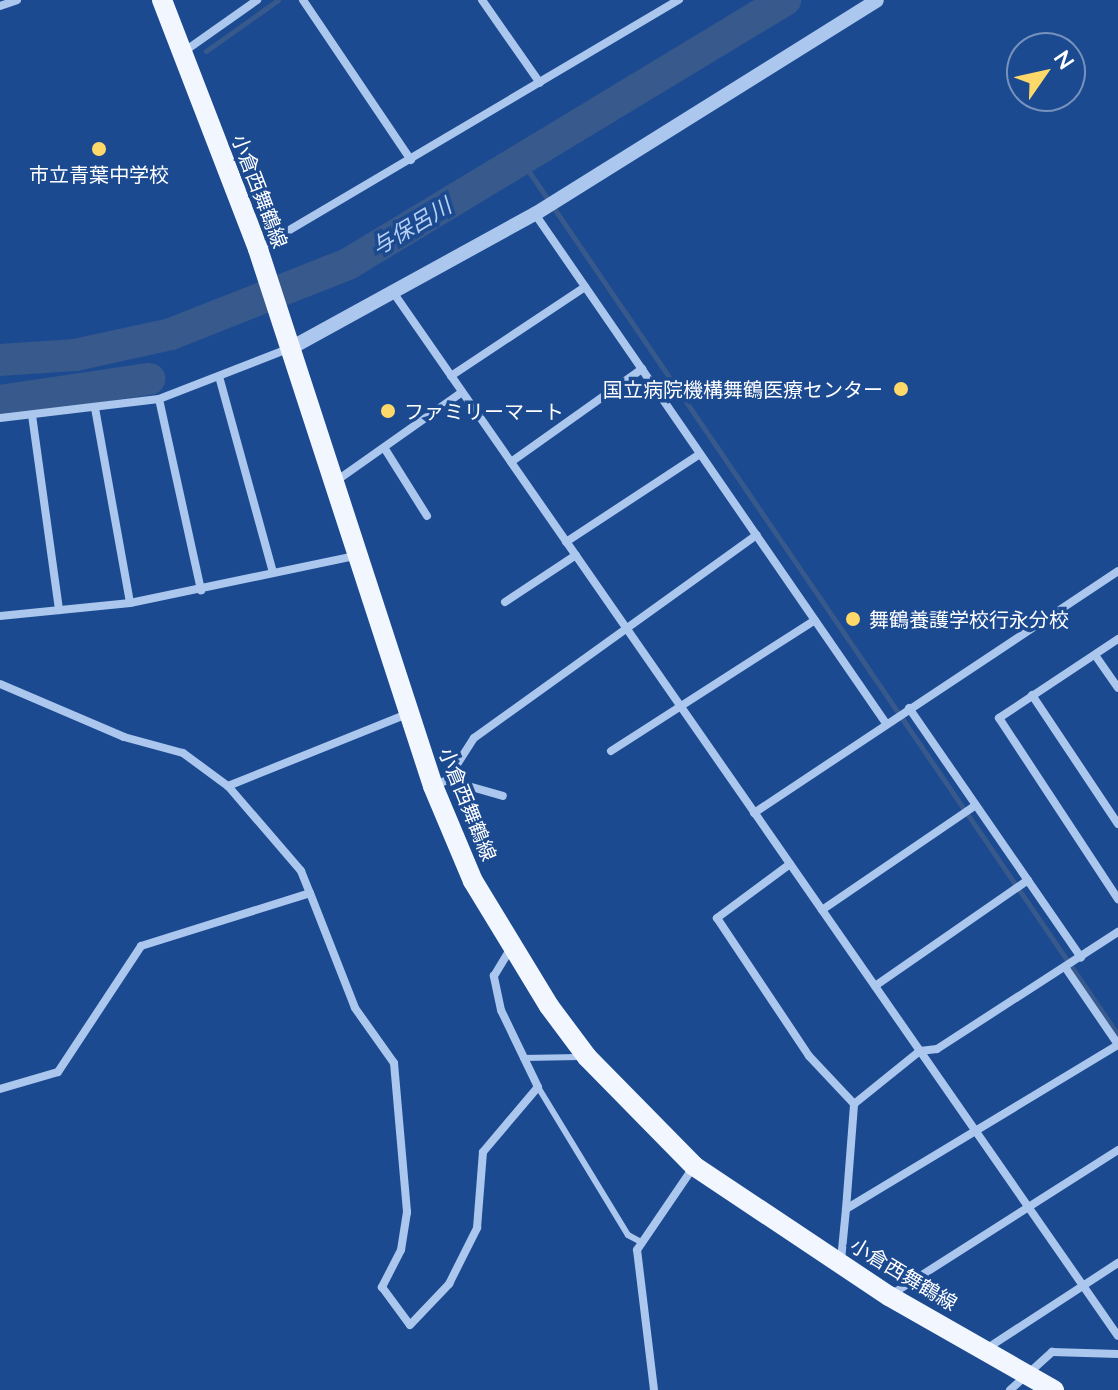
<!DOCTYPE html>
<html>
<head>
<meta charset="utf-8">
<style>
  body { margin:0 }
  #map { position:relative; width:1118px; height:1390px; overflow:hidden; background:#1c4a90; font-family:Lato,"Noto Sans JP",sans-serif }
  div>[style] { position:absolute }
  .stream>* { height:5px; margin:-2.5px; padding:0 2.5px; transform-origin:2.5px; border-radius:2.5px; background:#37598c }
  .river>* { height:32px; margin:-16px; padding:0 16px; transform-origin:16px; border-radius:16px; background:#37598c }
  .service>* { height:6px; margin:-3px; padding:0 3px; transform-origin:3px; border-radius:3px; background:#abc7ee }
  .minor>* { height:8px; margin:-4px; padding:0 4px; transform-origin:4px; border-radius:4px; background:#abc7ee }
  .tertiary>* { height:14px; margin:-7px; padding:0 7px; transform-origin:7px; border-radius:7px; background:#abc7ee }
  .primary>* { height:20px; margin:-10px; padding:0 10px; transform-origin:10px; border-radius:10px; background:#f2f7ff }
  .dots>* { width:22px; height:22px; translate:-50% -50%; box-sizing:border-box; border:4px solid #1c4a90; border-radius:50% }
  span { translate:-50% -50%; white-space:nowrap; text-align:center; line-height:1.15; -webkit-text-stroke:7px #1c4a90; paint-order:stroke }
  .poi-label { font-size:20px; color:#fff }
  .right { translate:-100% -50%; text-align:right }
  .left { translate:0 -50%; text-align:left }
  .street-label { font-size:20px; color:#fff }
  .water-label { font-size:22px; color:#b7d1f5; font-style:italic }
  .north { position:absolute; left:1006px; top:32px; width:80px; height:80px; box-sizing:border-box; background:#1c4a90; border:2px solid #7792bc; border-radius:50%; rotate:56deg; font-size:22px; font-weight:700; line-height:32px; text-align:center; color:#fff }
  .north::after { content:''; display:block; margin:auto; width:28px; height:36px; background:#fed869; clip-path:polygon(50% 0,100% 100%,50% 72%,0 100%) }
</style>
</head>
<body>
<div id="map">
  <div class="stream">
    <div style="left:206px;top:51px;width:88px;rotate:-35.3deg"></div>
    <div style="left:521px;top:160px;width:1059px;rotate:55.69deg"></div>
  </div>
  <div class="river">
    <div style="left:0;top:360px;width:75px;rotate:-3.8deg"></div>
    <div style="left:75px;top:355px;width:98px;rotate:-12.3deg"></div>
    <div style="left:171px;top:334px;width:190px;rotate:-21.6deg"></div>
    <div style="left:348px;top:264px;width:511px;rotate:-31.14deg"></div>
    <div style="left:0;top:401px;width:151px;rotate:-8.4deg"></div>
  </div>
  <div class="service">
    <div style="left:523px;top:1058px;width:56px;rotate:-1deg"></div>
    <div style="left:538px;top:1087px;width:173px;rotate:58.7deg"></div>
    <div style="left:628px;top:1235px;width:15px;rotate:28deg"></div>
  </div>
  <div class="minor">
    <div style="left:303px;top:0;width:193px;rotate:56deg"></div>
    <div style="left:482px;top:0;width:101px;rotate:55.1deg"></div>
    <div style="left:0;top:6px;width:18px;rotate:-19deg"></div>
    <div style="left:182px;top:53px;width:92px;rotate:-35.2deg"></div>
    <div style="left:535px;top:214px;width:617px;rotate:55.43deg"></div>
    <div style="left:259px;top:248px;width:488px;rotate:-30.6deg"></div>
    <div style="left:395px;top:295px;width:1267px;rotate:55.22deg"></div>
    <div style="left:451px;top:376px;width:161px;rotate:-33.6deg"></div>
    <div style="left:220px;top:380px;width:199px;rotate:74.6deg"></div>
    <div style="left:159px;top:399px;width:196px;rotate:77.6deg"></div>
    <div style="left:95px;top:408px;width:198px;rotate:79.8deg"></div>
    <div style="left:32px;top:415px;width:197px;rotate:82.1deg"></div>
    <div style="left:0;top:418px;width:160px;rotate:-6.8deg"></div>
    <div style="left:159px;top:399px;width:138px;rotate:-21.2deg"></div>
    <div style="left:385px;top:449px;width:79px;rotate:57.9deg"></div>
    <div style="left:511px;top:462px;width:161px;rotate:-35.4deg"></div>
    <div style="left:336px;top:481px;width:154px;rotate:-35.2deg"></div>
    <div style="left:566px;top:542px;width:160px;rotate:-33.3deg"></div>
    <div style="left:505px;top:602px;width:85px;rotate:-33.5deg"></div>
    <div style="left:0;top:616px;width:131px;rotate:-5.7deg"></div>
    <div style="left:130px;top:603px;width:234px;rotate:-11.8deg"></div>
    <div style="left:1118px;top:639px;width:143px;rotate:146.4deg"></div>
    <div style="left:999px;top:718px;width:217px;rotate:56.7deg"></div>
    <div style="left:1095px;top:655px;width:40px;rotate:55.1deg"></div>
    <div style="left:0;top:684px;width:135px;rotate:23.1deg"></div>
    <div style="left:124px;top:737px;width:61px;rotate:15.2deg"></div>
    <div style="left:183px;top:753px;width:56px;rotate:36.3deg"></div>
    <div style="left:228px;top:786px;width:112px;rotate:49.3deg"></div>
    <div style="left:301px;top:871px;width:24px;rotate:68deg"></div>
    <div style="left:1032px;top:695px;width:155px;rotate:56.3deg"></div>
    <div style="left:909px;top:708px;width:303px;rotate:55.4deg"></div>
    <div style="left:611px;top:751px;width:242px;rotate:-32.7deg"></div>
    <div style="left:447px;top:780px;width:58px;rotate:15.9deg"></div>
    <div style="left:228px;top:786px;width:193px;rotate:-21.9deg"></div>
    <div style="left:434px;top:786px;width:14px;rotate:-25deg"></div>
    <div style="left:447px;top:780px;width:50px;rotate:-57.3deg"></div>
    <div style="left:474px;top:738px;width:348px;rotate:-35.7deg"></div>
    <div style="left:754px;top:813px;width:437px;rotate:-33.6deg"></div>
    <div style="left:790px;top:864px;width:91px;rotate:143.5deg"></div>
    <div style="left:717px;top:918px;width:166px;rotate:56.3deg"></div>
    <div style="left:809px;top:1056px;width:66px;rotate:46.8deg"></div>
    <div style="left:854px;top:1104px;width:85px;rotate:-38.8deg"></div>
    <div style="left:920px;top:1051px;width:17px;rotate:-7deg"></div>
    <div style="left:937px;top:1049px;width:216px;rotate:-32.9deg"></div>
    <div style="left:822px;top:910px;width:186px;rotate:-34.3deg"></div>
    <div style="left:1065px;top:967px;width:92px;rotate:55.6deg"></div>
    <div style="left:875px;top:986px;width:186px;rotate:-34.7deg"></div>
    <div style="left:0;top:1089px;width:60px;rotate:-16.3deg"></div>
    <div style="left:58px;top:1072px;width:151px;rotate:-56.6deg"></div>
    <div style="left:141px;top:946px;width:177px;rotate:-17.4deg"></div>
    <div style="left:310px;top:893px;width:123px;rotate:68.6deg"></div>
    <div style="left:355px;top:1008px;width:67px;rotate:54.7deg"></div>
    <div style="left:394px;top:1063px;width:150px;rotate:85deg"></div>
    <div style="left:407px;top:1212px;width:38px;rotate:99deg"></div>
    <div style="left:401px;top:1250px;width:42px;rotate:117.2deg"></div>
    <div style="left:382px;top:1287px;width:47px;rotate:53.6deg"></div>
    <div style="left:410px;top:1325px;width:57px;rotate:-46.4deg"></div>
    <div style="left:449px;top:1284px;width:63px;rotate:-63.4deg"></div>
    <div style="left:477px;top:1228px;width:76px;rotate:-85.5deg"></div>
    <div style="left:483px;top:1152px;width:85px;rotate:-49.8deg"></div>
    <div style="left:538px;top:1087px;width:85px;rotate:-115.7deg"></div>
    <div style="left:501px;top:1010px;width:35px;rotate:-102deg"></div>
    <div style="left:494px;top:976px;width:33px;rotate:-59deg"></div>
    <div style="left:846px;top:1209px;width:105px;rotate:-85.6deg"></div>
    <div style="left:841px;top:1260px;width:51px;rotate:-84.4deg"></div>
    <div style="left:846px;top:1209px;width:318px;rotate:-31.1deg"></div>
    <div style="left:889px;top:1296px;width:272px;rotate:-32.5deg"></div>
    <div style="left:986px;top:1349px;width:158px;rotate:-33.1deg"></div>
    <div style="left:654px;top:1390px;width:141px;rotate:-96.9deg"></div>
    <div style="left:637px;top:1250px;width:102px;rotate:-55.8deg"></div>
    <div style="left:1010px;top:1390px;width:57px;rotate:-42.1deg"></div>
    <div style="left:1052px;top:1352px;width:66px;rotate:1.7deg"></div>
  </div>
  <div class="tertiary">
    <div style="left:289px;top:349px;width:281px;rotate:-28.8deg"></div>
    <div style="left:535px;top:214px;width:403px;rotate:-32deg"></div>
  </div>
  <div class="primary">
    <div style="left:162px;top:0;width:267px;rotate:68.9deg"></div>
    <div style="left:258px;top:249px;width:565px;rotate:71.95deg"></div>
    <div style="left:433px;top:786px;width:103px;rotate:67.2deg"></div>
    <div style="left:473px;top:881px;width:146px;rotate:58.7deg"></div>
    <div style="left:549px;top:1006px;width:64px;rotate:53.3deg"></div>
    <div style="left:587px;top:1057px;width:153px;rotate:45.5deg"></div>
    <div style="left:694px;top:1166px;width:234px;rotate:33.7deg"></div>
    <div style="left:889px;top:1296px;width:190px;rotate:29.7deg"></div>
  </div>
  <div class="dots">
    <div style="left:99px;top:149px;background:#fed869"></div>
    <div style="left:901px;top:389px;background:#fed869"></div>
    <div style="left:388px;top:411px;background:#fed869"></div>
    <div style="left:853px;top:619px;background:#fed869"></div>
  </div>
  <div class="poi-label">
    <span style="left:99px;top:174px">市立青葉中学校</span>
    <span class="right" style="left:883px;top:389px">国立病院機構舞鶴医療センター</span>
    <span class="left" style="left:404px;top:411px">ファミリーマート</span>
    <span class="left" style="left:869px;top:619px">舞鶴養護学校行永分校</span>
  </div>
  <div class="street-label">
    <span style="left:260px;top:191px;rotate:69deg">小倉西舞鶴線</span>
    <span style="left:468px;top:804px;rotate:68deg">小倉西舞鶴線</span>
    <span style="left:904px;top:1274px;rotate:31deg">小倉西舞鶴線</span>
  </div>
  <div class="water-label">
    <span style="left:411px;top:226px;rotate:-31deg">与保呂川</span>
  </div>
  <div class="north">N</div>
</div>
</body>
</html>
